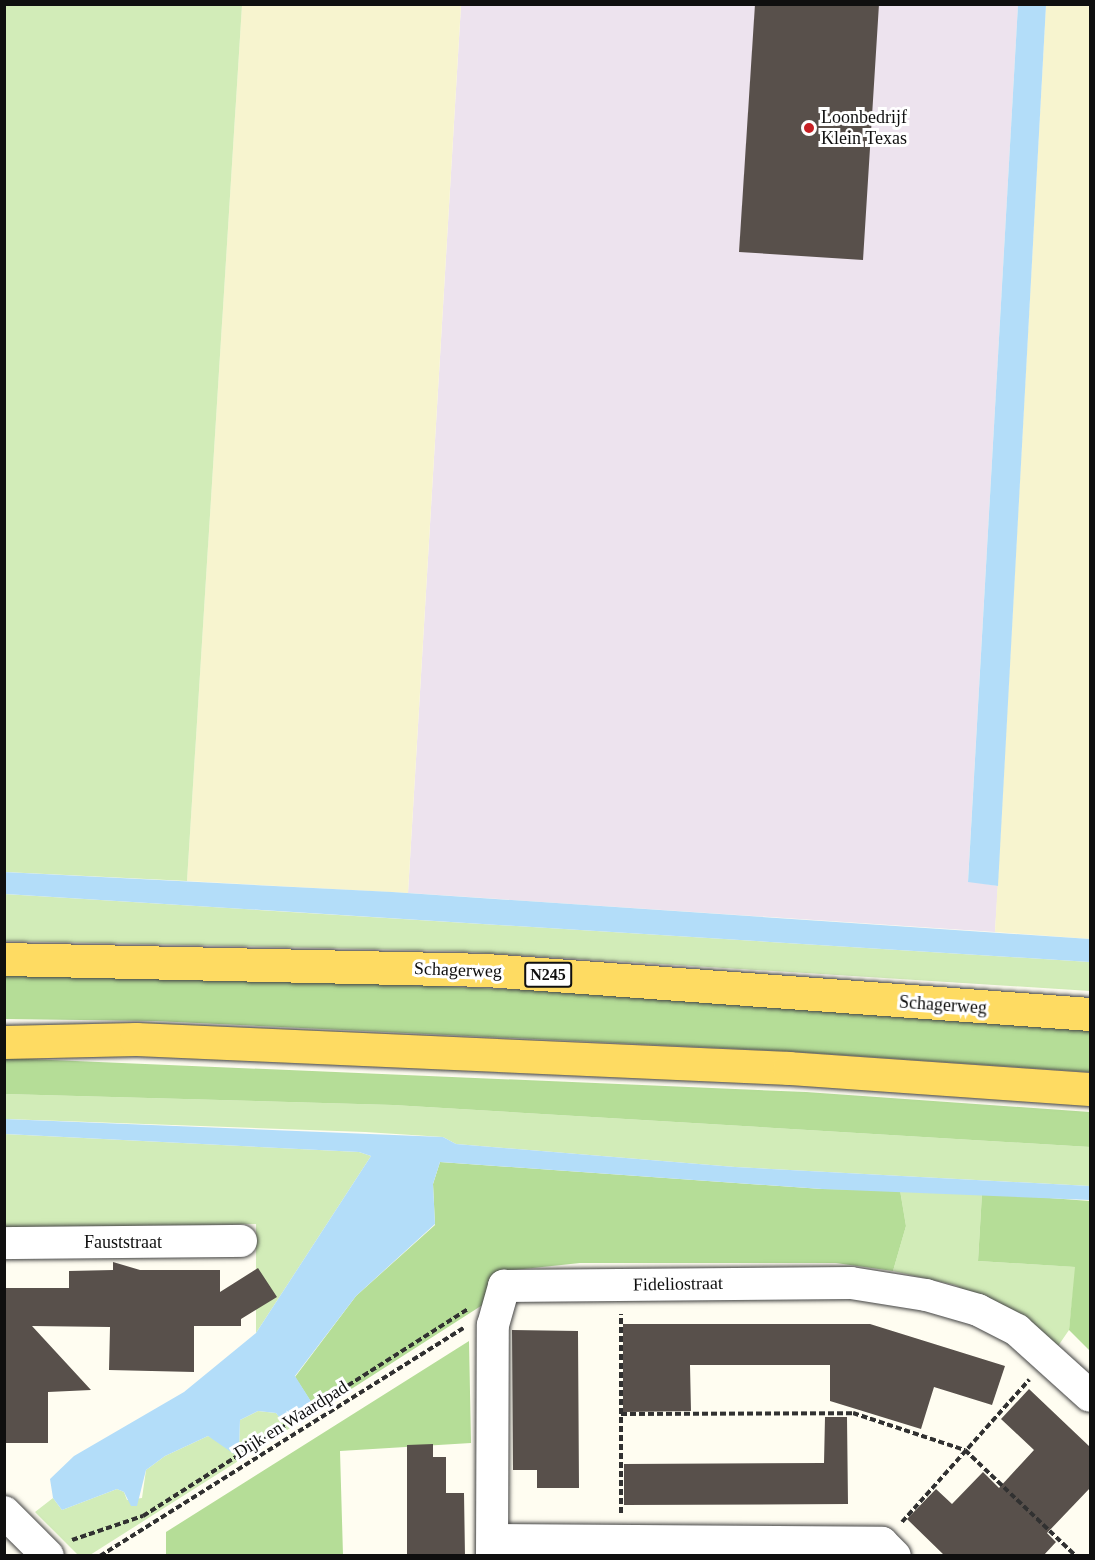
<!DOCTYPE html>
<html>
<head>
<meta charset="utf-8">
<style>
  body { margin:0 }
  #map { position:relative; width:1095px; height:1560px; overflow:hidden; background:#fffdf1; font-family:"Times New Roman",serif }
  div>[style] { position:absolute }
  .industrial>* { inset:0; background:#ede3ee }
  .farmland>* { inset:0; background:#f7f4cf }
  .green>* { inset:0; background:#d2ecb8 }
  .forest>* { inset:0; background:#b5dd97 }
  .water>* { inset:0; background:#b3ddf9 }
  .building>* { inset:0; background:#58504b }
  .path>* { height:4px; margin-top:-2px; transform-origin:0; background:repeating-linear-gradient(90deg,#313131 0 6px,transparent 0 9px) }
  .roads { filter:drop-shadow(0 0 2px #424242) drop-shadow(0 0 2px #424242) }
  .street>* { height:32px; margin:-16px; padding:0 16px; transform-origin:16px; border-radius:16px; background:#fff }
  .primary>* { height:33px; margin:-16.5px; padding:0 16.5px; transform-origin:16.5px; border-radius:16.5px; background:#fedb62 }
  .dots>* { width:16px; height:16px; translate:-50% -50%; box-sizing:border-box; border:3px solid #fff; border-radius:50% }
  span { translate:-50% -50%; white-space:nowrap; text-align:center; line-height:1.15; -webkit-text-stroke:6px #fff; paint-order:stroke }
  .shield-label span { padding:2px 4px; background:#fff; border:2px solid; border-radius:4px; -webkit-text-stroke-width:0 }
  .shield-label { font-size:16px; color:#0f0f0f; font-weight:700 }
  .poi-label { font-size:18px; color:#0f0f0f }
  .left { translate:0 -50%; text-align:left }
  .street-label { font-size:18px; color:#0f0f0f }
  .frame { position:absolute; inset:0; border:6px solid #0f0f0f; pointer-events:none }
</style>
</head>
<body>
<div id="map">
  <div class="industrial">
    <div style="clip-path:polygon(461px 5px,1018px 5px,968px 881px,998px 886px,995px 932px,408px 893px)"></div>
  </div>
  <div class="farmland">
    <div style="clip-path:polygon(242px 5px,461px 5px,408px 893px,187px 881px)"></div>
    <div style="clip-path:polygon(1046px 5px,1090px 5px,1090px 939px,995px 932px)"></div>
  </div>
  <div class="green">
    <div style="clip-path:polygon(4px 5px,242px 5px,187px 881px,5px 872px)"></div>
    <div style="clip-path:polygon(4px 894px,1090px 962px,1090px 991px,454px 951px,5px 941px)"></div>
    <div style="clip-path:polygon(5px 1094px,393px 1105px,1090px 1147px,1090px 1186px,735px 1167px,456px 1144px,443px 1137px,365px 1132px,5px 1119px)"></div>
    <div style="clip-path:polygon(4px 1134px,359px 1152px,371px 1156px,256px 1333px,256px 1224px,5px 1228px)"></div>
    <div style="clip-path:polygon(900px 1190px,982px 1193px,978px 1261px,1076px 1267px,1069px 1330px,1056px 1349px,1021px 1320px,955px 1285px,893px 1271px,906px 1226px)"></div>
    <div style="clip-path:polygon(312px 1403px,317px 1411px,90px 1555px,78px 1555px,35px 1512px,53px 1498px,62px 1510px,117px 1489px,124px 1492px,127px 1500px,142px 1498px,146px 1470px,165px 1456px,208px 1436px,239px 1450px,240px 1420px,258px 1411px,276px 1413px,283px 1421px)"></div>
  </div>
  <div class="forest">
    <div style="clip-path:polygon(5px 973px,225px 977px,647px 995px,1090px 1030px,1090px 1072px,785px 1051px,155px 1021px,5px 1019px)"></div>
    <div style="clip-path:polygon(5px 1058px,806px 1092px,1090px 1112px,1090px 1147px,393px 1105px,5px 1094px)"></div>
    <div style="clip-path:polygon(440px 1162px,822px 1189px,900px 1190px,906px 1226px,893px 1271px,836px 1263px,580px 1263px,514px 1270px,484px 1304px,317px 1411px,295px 1377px,356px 1296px,435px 1225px,433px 1184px)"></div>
    <div style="clip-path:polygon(982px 1193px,1090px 1201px,1090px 1351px,1069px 1330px,1075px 1267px,978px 1261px)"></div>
    <div style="clip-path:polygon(469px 1341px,471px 1443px,340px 1451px,343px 1555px,166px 1556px,166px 1532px)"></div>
  </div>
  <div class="water">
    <div style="clip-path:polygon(1018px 5px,1046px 5px,998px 886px,968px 882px)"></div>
    <div style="clip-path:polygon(4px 872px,392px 892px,1090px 939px,1090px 962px,5px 894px)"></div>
    <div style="clip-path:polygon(4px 1119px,443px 1137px,456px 1144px,735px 1167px,1090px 1186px,1090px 1200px,822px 1189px,440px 1162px,433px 1184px,435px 1224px,356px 1296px,295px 1376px,312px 1403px,282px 1421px,276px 1413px,258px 1411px,240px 1420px,239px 1451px,234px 1454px,208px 1436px,165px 1456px,146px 1470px,137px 1506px,131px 1506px,124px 1492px,117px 1489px,62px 1510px,53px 1498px,50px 1479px,74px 1456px,184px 1392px,256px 1333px,371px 1156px,359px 1152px,5px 1134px)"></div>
  </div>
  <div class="building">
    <div style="clip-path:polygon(755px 4px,879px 4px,863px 260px,739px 252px)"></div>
    <div style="clip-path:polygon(113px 1262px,140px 1270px,220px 1270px,220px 1292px,258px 1268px,277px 1297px,241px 1319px,241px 1326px,194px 1326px,194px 1372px,109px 1370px,110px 1327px,32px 1326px,91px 1390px,48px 1392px,48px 1443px,4px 1443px,4px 1288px,69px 1288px,69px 1271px,113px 1270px)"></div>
    <div style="clip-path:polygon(623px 1324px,870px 1324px,1005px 1366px,992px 1405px,934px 1387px,921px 1429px,830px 1401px,830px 1365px,690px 1365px,691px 1411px,623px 1412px)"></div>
    <div style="clip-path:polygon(512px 1330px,578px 1331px,579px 1488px,537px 1488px,537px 1470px,513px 1470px)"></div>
    <div style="clip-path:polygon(1029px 1389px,1090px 1447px,1090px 1488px,1047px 1533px,1056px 1542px,1043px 1556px,945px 1556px,907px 1519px,936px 1489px,952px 1504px,983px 1472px,999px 1488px,1034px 1450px,1001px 1419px)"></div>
    <div style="clip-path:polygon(825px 1417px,847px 1417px,848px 1504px,624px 1505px,624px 1464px,824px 1463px)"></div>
    <div style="clip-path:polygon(433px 1444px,433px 1457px,446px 1457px,446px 1493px,464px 1493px,465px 1556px,407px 1556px,407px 1445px)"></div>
  </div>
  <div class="path">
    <div style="left:621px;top:1414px;width:232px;rotate:-0.2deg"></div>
    <div style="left:853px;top:1413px;width:118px;rotate:18.3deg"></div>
    <div style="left:965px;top:1450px;width:153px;rotate:43.7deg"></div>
    <div style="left:621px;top:1513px;width:199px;rotate:-90deg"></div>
    <div style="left:902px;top:1522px;width:191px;rotate:-48.2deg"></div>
    <div style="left:72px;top:1540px;width:75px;rotate:-18.7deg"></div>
    <div style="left:143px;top:1516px;width:385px;rotate:-32.5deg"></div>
    <div style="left:100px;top:1556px;width:429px;rotate:-32.1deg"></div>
  </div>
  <div class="roads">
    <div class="street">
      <div style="left:4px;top:1243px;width:237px;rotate:-0.5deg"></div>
      <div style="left:4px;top:1512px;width:62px;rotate:45deg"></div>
      <div style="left:493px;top:1540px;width:389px;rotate:0.4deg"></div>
      <div style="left:882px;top:1543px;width:18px;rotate:45deg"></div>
      <div style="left:492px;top:1556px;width:231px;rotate:-89.8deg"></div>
      <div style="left:493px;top:1325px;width:41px;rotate:-74.2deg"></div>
      <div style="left:504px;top:1286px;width:347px;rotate:-0.5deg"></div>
      <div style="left:851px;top:1283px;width:76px;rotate:9.1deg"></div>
      <div style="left:926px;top:1295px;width:54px;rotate:16.1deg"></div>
      <div style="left:978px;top:1310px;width:44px;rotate:27.1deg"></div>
      <div style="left:1017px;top:1330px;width:98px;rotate:42.1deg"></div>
    </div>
    <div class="primary">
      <div style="left:4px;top:959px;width:482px;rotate:1.3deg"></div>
      <div style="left:486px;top:970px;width:606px;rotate:4.17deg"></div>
      <div style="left:4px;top:1042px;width:132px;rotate:-1.3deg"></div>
      <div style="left:136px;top:1039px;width:654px;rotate:2.54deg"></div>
      <div style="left:789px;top:1068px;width:302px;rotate:4deg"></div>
    </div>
  </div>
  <div class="dots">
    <div style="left:809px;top:128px;background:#c62024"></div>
  </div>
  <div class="shield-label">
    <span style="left:548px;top:975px">N245</span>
  </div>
  <div class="poi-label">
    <span class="left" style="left:821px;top:128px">Loonbedrijf<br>Klein Texas</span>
  </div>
  <div class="street-label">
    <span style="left:458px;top:970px;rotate:2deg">Schagerweg</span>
    <span style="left:943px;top:1005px;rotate:4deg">Schagerweg</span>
    <span style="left:123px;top:1242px">Fauststraat</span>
    <span style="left:678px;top:1284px;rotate:-1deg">Fideliostraat</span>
    <span style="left:291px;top:1420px;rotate:-32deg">Dijk en Waardpad</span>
  </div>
  <div class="frame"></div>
</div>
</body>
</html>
